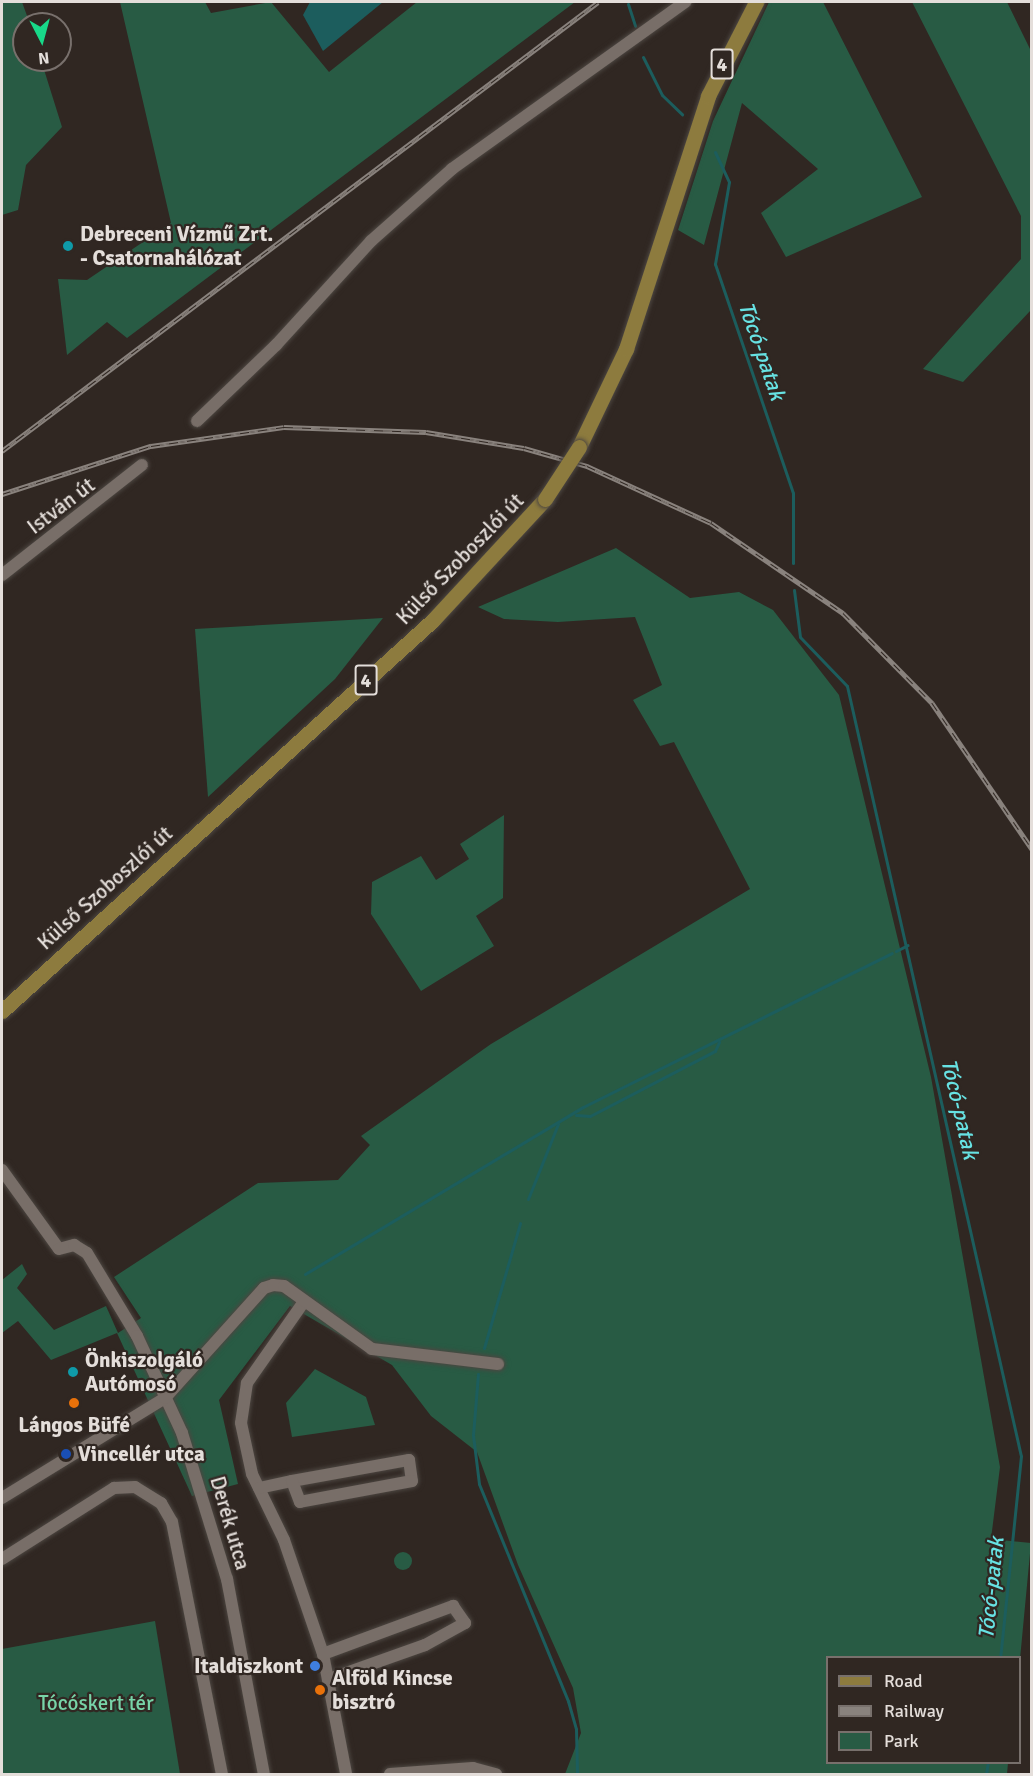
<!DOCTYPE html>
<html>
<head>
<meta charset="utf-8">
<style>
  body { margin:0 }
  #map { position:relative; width:1033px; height:1776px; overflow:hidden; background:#302722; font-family:Signika,sans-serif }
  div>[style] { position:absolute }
  .green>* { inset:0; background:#285b44 }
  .round { border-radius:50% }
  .water>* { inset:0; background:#1c5d5d }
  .stream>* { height:3px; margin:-1.5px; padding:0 1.5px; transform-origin:1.5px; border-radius:1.5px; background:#1c5d5d }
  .roads { filter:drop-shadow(0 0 2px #4c4641) drop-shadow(0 0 2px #4c4641) }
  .minor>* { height:12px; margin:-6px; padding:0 6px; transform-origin:6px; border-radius:6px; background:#786e68 }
  .major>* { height:15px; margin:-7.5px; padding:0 7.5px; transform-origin:7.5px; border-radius:7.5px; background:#8d7b3e }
  .rail>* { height:5px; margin-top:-2.5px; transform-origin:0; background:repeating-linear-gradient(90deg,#302722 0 9px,#89827d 0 18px); box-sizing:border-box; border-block:2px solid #89827d }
  .bridges { filter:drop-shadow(0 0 2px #4c4641) drop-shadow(0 0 2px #4c4641) }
  .major-bridge>* { height:15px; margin:-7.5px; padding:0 7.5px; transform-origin:7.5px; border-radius:7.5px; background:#8d7b3e }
  .dots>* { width:16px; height:16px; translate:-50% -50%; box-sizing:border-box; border:3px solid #302722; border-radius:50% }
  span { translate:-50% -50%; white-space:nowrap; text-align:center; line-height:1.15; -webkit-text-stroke:4.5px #302722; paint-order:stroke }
  .shield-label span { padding:2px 4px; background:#302722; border:2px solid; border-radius:4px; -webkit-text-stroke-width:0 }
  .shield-label { font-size:20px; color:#e4deda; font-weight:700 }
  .poi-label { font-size:21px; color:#e4deda; font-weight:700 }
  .left { translate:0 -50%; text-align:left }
  .right { translate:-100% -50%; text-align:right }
  .street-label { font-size:21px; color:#e4deda }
  .park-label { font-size:21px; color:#78d4a8 }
  .water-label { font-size:22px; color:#67e2e3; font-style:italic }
  .frame { position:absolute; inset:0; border:3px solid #e4deda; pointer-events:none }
  .legend { position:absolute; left:826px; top:1656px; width:195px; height:108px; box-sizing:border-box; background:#302722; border:2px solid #78706c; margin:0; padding:8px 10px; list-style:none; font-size:18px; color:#e4deda }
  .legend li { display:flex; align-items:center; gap:12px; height:30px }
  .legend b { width:30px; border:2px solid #78706c }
  .north { position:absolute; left:12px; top:12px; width:60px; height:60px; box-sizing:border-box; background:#302722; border:2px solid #78706c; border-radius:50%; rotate:174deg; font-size:16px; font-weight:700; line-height:24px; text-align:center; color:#e4deda }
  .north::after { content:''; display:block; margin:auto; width:21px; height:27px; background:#18d989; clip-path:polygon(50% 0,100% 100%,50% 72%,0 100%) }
</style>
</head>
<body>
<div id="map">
  <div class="green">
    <div style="clip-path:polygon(2px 2px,22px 2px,30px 24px,24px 24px,24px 60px,41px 60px,62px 127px,26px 165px,18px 210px,2px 215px)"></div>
    <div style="clip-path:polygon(120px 2px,205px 2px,211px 13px,271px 2px,329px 72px,417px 2px,575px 2px,127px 338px,107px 322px,67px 355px,58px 279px,87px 280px,171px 223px)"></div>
    <div style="clip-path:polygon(769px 2px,823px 2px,922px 197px,786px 257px,761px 213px,818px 169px,742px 103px,704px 245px,678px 230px,713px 121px)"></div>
    <div style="clip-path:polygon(912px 2px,1007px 2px,1031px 51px,1031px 310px,963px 382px,923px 369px,1021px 259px,1021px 216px)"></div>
    <div style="clip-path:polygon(616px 548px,690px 598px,739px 592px,773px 610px,839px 695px,931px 1077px,1000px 1467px,991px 1539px,1031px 1543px,1020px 1659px,828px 1658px,828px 1762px,1008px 1763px,1007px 1774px,565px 1774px,581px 1733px,573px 1688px,518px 1565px,477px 1452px,431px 1416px,392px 1365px,290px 1306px,219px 1400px,238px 1484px,192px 1496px,117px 1333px,51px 1360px,18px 1321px,2px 1333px,2px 1280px,22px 1264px,27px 1274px,17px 1288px,54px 1330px,106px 1306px,118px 1333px,141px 1318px,114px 1277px,258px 1183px,338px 1180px,370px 1145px,361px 1136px,491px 1044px,750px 889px,674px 742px,660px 746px,633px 700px,662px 685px,635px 617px,558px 622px,504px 619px,478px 607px)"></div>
    <div style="clip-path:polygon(383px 618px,335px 679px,208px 797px,195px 629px)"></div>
    <div style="clip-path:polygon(504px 815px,503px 898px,476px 916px,494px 946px,421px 991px,371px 914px,372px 882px,421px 856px,436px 880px,469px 859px,460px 844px)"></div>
    <div style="clip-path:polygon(315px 1369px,366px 1397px,375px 1425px,292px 1437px,286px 1403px)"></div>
    <div class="round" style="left:394px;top:1552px;width:18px;height:18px"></div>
    <div style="clip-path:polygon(155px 1621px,180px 1774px,3px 1774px,2px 1649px)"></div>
  </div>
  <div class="water">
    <div style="clip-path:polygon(310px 2px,383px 2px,323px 51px,303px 15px)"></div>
  </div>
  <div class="stream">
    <div style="left:628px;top:4px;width:23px;rotate:72deg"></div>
    <div style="left:643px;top:57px;width:42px;rotate:63.4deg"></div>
    <div style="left:662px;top:95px;width:28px;rotate:44deg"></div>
    <div style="left:715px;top:152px;width:33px;rotate:65deg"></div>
    <div style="left:729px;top:182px;width:83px;rotate:99.7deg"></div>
    <div style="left:715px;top:264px;width:242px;rotate:71.2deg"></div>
    <div style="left:793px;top:493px;width:70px;rotate:90deg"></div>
    <div style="left:794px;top:590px;width:47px;rotate:82.7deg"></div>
    <div style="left:800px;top:637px;width:68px;rotate:46.2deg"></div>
    <div style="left:847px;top:686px;width:789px;rotate:77.27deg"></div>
    <div style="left:1021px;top:1456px;width:203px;rotate:95.9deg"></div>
    <div style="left:896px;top:951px;width:13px;rotate:-27deg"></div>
    <div style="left:576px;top:1115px;width:14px;rotate:4deg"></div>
    <div style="left:590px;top:1116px;width:141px;rotate:-27.5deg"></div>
    <div style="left:715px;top:1051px;width:10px;rotate:-66deg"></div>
    <div style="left:528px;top:1199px;width:81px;rotate:-68.2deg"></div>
    <div style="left:305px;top:1274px;width:324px;rotate:-31deg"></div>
    <div style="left:583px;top:1107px;width:345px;rotate:-26.5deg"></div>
    <div style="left:484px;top:1348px;width:130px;rotate:-73.9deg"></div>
    <div style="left:478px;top:1374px;width:61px;rotate:94.7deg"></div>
    <div style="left:473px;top:1435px;width:49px;rotate:83deg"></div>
    <div style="left:479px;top:1484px;width:235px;rotate:67.7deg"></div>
    <div style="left:568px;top:1701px;width:29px;rotate:74deg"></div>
    <div style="left:576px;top:1729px;width:45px;rotate:88.7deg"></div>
    <div style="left:986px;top:1774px;width:12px;rotate:-81deg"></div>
  </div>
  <div class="roads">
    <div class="minor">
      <div style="left:197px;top:421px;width:110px;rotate:-43.9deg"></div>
      <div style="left:276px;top:345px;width:141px;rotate:-47.6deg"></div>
      <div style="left:371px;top:241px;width:108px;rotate:-41.6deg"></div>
      <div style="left:452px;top:169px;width:287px;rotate:-35.6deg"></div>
      <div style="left:2px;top:575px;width:178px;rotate:-38.2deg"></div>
      <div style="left:2px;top:1170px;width:97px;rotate:54.2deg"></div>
      <div style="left:59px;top:1249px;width:16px;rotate:-15deg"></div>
      <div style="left:74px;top:1245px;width:15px;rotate:32deg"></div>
      <div style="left:87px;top:1253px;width:97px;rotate:58.9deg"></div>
      <div style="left:137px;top:1336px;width:107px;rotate:65.1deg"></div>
      <div style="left:182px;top:1433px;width:153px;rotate:72.9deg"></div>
      <div style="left:227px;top:1579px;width:198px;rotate:79.3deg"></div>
      <div style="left:303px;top:1303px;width:98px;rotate:125deg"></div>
      <div style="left:247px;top:1383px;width:40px;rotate:98.5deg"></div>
      <div style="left:241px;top:1423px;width:52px;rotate:77.8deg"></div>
      <div style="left:252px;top:1474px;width:73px;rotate:64.1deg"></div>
      <div style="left:284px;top:1540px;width:120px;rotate:71.1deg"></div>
      <div style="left:323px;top:1654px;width:122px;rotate:79.1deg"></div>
      <div style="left:259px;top:1488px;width:34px;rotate:-12deg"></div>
      <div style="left:292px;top:1481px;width:119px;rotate:-10.2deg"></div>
      <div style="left:409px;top:1460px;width:21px;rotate:82deg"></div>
      <div style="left:412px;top:1481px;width:114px;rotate:169.4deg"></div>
      <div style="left:300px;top:1502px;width:22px;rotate:-111deg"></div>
      <div style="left:2px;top:1498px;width:191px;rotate:-31.5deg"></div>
      <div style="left:165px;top:1398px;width:148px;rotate:-48deg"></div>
      <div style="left:264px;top:1288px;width:9px;rotate:-18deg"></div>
      <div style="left:273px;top:1285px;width:11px;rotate:5deg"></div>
      <div style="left:284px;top:1286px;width:108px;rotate:35.6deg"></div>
      <div style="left:372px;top:1349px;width:127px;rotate:6.8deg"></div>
      <div style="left:2px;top:1559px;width:133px;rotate:-32.4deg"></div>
      <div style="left:114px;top:1488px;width:21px;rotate:-3deg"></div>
      <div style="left:135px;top:1487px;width:31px;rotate:32deg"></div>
      <div style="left:161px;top:1503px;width:22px;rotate:60deg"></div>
      <div style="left:172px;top:1522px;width:257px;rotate:78.8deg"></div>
      <div style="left:323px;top:1654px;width:139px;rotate:-20.3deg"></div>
      <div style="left:453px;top:1606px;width:21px;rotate:55deg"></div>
      <div style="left:465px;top:1623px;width:46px;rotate:151.2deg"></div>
      <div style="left:425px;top:1645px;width:102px;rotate:160.5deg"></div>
      <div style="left:390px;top:1774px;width:83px;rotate:-4.1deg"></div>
      <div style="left:473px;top:1768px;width:24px;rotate:15deg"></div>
    </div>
    <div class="major">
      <div style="left:579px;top:447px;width:109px;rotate:-64.4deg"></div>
      <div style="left:626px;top:349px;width:266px;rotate:-72deg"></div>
      <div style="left:708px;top:96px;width:106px;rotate:-62.9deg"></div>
      <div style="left:2px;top:1011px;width:582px;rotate:-42.21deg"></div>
      <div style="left:433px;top:620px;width:165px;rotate:-47.2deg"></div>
    </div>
  </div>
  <div class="rail">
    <div style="left:2px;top:451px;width:746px;rotate:-36.99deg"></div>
    <div style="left:2px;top:494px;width:157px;rotate:-17.9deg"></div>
    <div style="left:151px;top:446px;width:134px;rotate:-8.1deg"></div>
    <div style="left:284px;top:427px;width:142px;rotate:2deg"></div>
    <div style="left:426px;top:432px;width:99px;rotate:9.3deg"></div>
    <div style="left:524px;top:448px;width:66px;rotate:15.9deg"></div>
    <div style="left:587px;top:466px;width:136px;rotate:24.7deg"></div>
    <div style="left:711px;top:523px;width:160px;rotate:34.3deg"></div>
    <div style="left:843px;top:613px;width:127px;rotate:45.3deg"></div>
    <div style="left:932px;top:703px;width:177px;rotate:55.6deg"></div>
  </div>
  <div class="bridges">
    <div class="major-bridge">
      <div style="left:545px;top:499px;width:62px;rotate:-56.8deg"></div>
    </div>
  </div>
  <div class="dots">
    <div style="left:68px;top:246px;background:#0f9aa8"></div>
    <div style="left:73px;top:1372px;background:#0f9aa8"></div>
    <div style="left:74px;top:1403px;background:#e8710a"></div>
    <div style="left:66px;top:1454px;background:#1a4fb4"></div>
    <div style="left:315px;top:1666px;background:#3f7fe0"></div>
    <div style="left:320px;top:1690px;background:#e8710a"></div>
  </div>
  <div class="shield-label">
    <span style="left:722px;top:64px">4</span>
    <span style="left:366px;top:680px">4</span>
  </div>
  <div class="poi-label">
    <span class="left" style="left:80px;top:246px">Debreceni Vízmű Zrt.<br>- Csatornahálózat</span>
    <span class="left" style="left:85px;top:1372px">Önkiszolgáló<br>Autómosó</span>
    <span style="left:74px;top:1425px">Lángos Büfé</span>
    <span class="left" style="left:78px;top:1454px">Vincellér utca</span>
    <span class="right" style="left:303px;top:1666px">Italdiszkont</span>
    <span class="left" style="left:332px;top:1690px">Alföld Kincse<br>bisztró</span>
  </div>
  <div class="street-label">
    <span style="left:61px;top:506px;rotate:-37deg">István út</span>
    <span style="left:460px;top:559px;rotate:-46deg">Külső Szoboszlói út</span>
    <span style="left:105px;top:888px;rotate:-42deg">Külső Szoboszlói út</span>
    <span style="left:230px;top:1523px;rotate:74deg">Derék utca</span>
  </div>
  <div class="park-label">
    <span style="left:96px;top:1703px">Tócóskert tér</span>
  </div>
  <div class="water-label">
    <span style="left:762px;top:351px;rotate:71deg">Tócó-patak</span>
    <span style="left:960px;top:1109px;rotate:77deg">Tócó-patak</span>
    <span style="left:991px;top:1588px;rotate:-84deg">Tócó-patak</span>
  </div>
  <div class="frame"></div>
  <ul class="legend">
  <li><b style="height:8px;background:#8d7b3e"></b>Road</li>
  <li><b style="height:8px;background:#89827d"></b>Railway</li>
  <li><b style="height:16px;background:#285b44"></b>Park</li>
  </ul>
  <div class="north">N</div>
</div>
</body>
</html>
